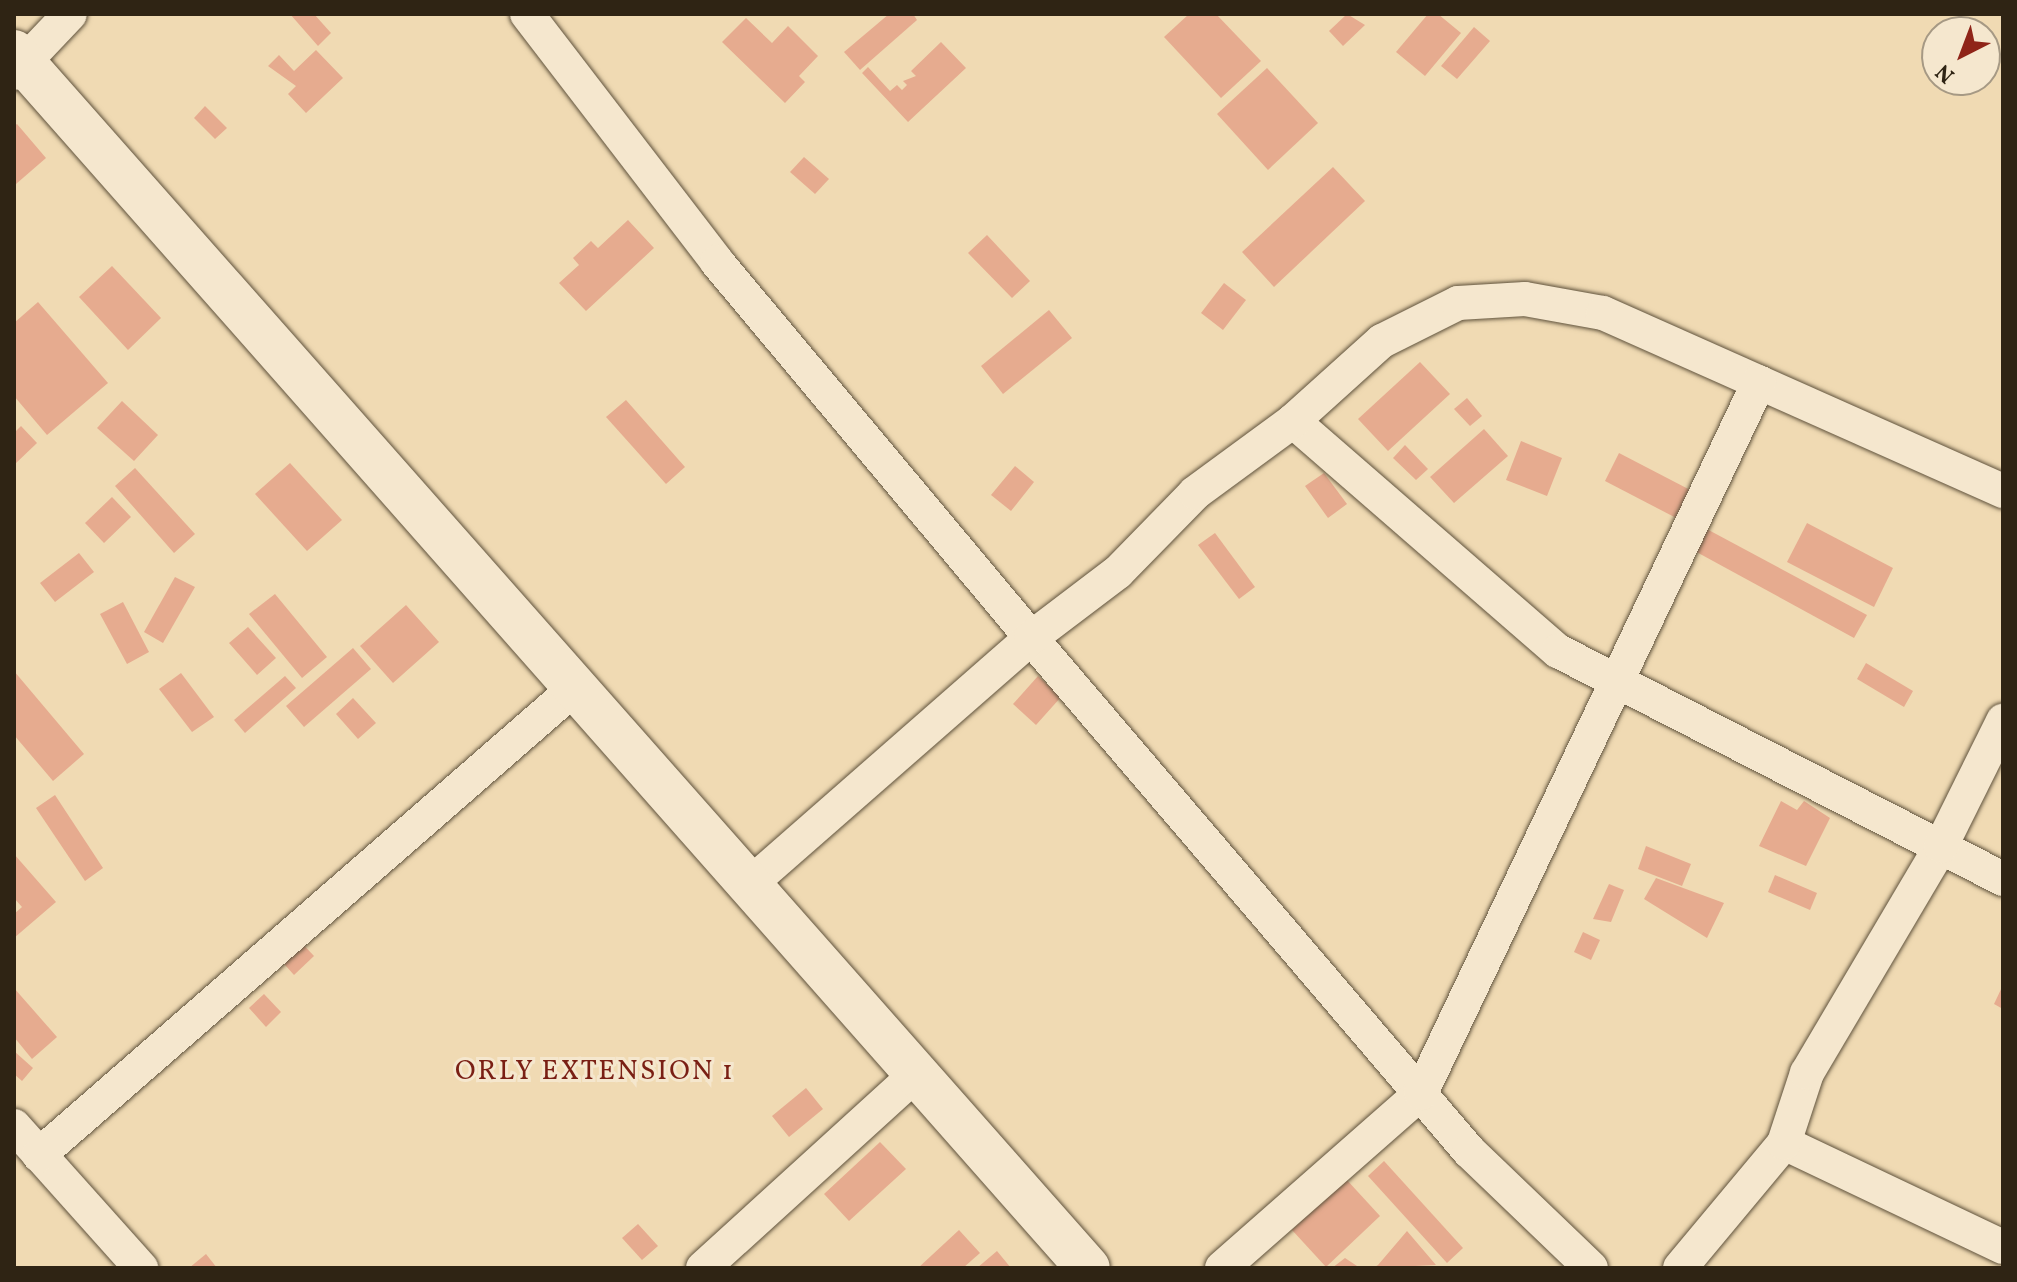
<!DOCTYPE html>
<html>
<head>
<meta charset="utf-8">
<style>
  body { margin:0 }
  #map { position:relative; width:2017px; height:1282px; overflow:hidden; background:#f0dab3; font-family:Vollkorn,serif }
  div>[style] { position:absolute }
  .building>* { inset:0; background:#e6ab8f }
  .roads { filter:drop-shadow(0 0 2px #5f523c) drop-shadow(0 0 2px #5f523c) }
  .street>* { height:34px; margin:-17px; padding:0 17px; transform-origin:17px; border-radius:17px; background:#f5e7ce }
  .secondary>* { height:44px; margin:-22px; padding:0 22px; transform-origin:22px; border-radius:22px; background:#f5e7ce }
  span { translate:-50% -50%; white-space:nowrap; text-align:center; line-height:1.15; -webkit-text-stroke:6px #f5e7ce; paint-order:stroke }
  .quarter-label { font-size:28px; color:#7a1f14; letter-spacing:2px }
  .frame { position:absolute; inset:0; border:16px solid #2f2414; pointer-events:none }
  .north { position:absolute; left:1921px; top:16px; width:80px; height:80px; box-sizing:border-box; background:#f5e7ce; border:2px solid #a69984; border-radius:50%; rotate:222deg; font-size:22px; font-weight:700; line-height:32px; text-align:center; color:#2f2414 }
  .north::after { content:''; display:block; margin:auto; width:28px; height:36px; background:#8f2418; clip-path:polygon(50% 0,100% 100%,50% 72%,0 100%) }
</style>
</head>
<body>
<div id="map">
  <div class="building">
    <div style="clip-path:polygon(290px 14px,314px 14px,331px 33px,318px 46px)"></div>
    <div style="clip-path:polygon(889px 14px,913px 14px,917px 20px,860px 70px,844px 52px)"></div>
    <div style="clip-path:polygon(1189px 14px,1216px 14px,1261px 61px,1221px 98px,1164px 37px)"></div>
    <div style="clip-path:polygon(1347px 14px,1365px 25px,1343px 46px,1329px 31px)"></div>
    <div style="clip-path:polygon(1428px 14px,1438px 14px,1461px 33px,1425px 76px,1396px 52px)"></div>
    <div style="clip-path:polygon(746px 18px,772px 43px,788px 26px,818px 56px,799px 76px,805px 82px,785px 103px,722px 42px)"></div>
    <div style="clip-path:polygon(1474px 27px,1490px 41px,1457px 79px,1441px 66px)"></div>
    <div style="clip-path:polygon(941px 42px,966px 68px,908px 122px,862px 73px,868px 67px,890px 91px,897px 85px,902px 90px,907px 85px,903px 81px,916px 76px,911px 71px)"></div>
    <div style="clip-path:polygon(316px 50px,343px 78px,306px 113px,288px 94px,296px 86px,268px 66px,279px 55px,294px 71px)"></div>
    <div style="clip-path:polygon(1267px 68px,1318px 123px,1268px 170px,1217px 114px)"></div>
    <div style="clip-path:polygon(205px 106px,227px 128px,215px 139px,194px 118px)"></div>
    <div style="clip-path:polygon(17px 124px,46px 158px,16px 184px,14px 126px)"></div>
    <div style="clip-path:polygon(804px 157px,829px 179px,815px 194px,790px 172px)"></div>
    <div style="clip-path:polygon(1333px 167px,1365px 201px,1274px 287px,1242px 252px)"></div>
    <div style="clip-path:polygon(628px 220px,654px 248px,586px 311px,559px 283px,579px 265px,573px 258px,591px 241px,598px 248px)"></div>
    <div style="clip-path:polygon(987px 235px,1030px 281px,1012px 298px,968px 253px)"></div>
    <div style="clip-path:polygon(112px 266px,161px 318px,128px 350px,79px 297px)"></div>
    <div style="clip-path:polygon(1224px 283px,1246px 300px,1223px 330px,1201px 313px)"></div>
    <div style="clip-path:polygon(38px 302px,108px 383px,47px 435px,14px 396px,14px 323px)"></div>
    <div style="clip-path:polygon(1049px 310px,1072px 338px,1003px 394px,981px 366px)"></div>
    <div style="clip-path:polygon(1420px 362px,1450px 394px,1388px 451px,1358px 419px)"></div>
    <div style="clip-path:polygon(1467px 398px,1482px 416px,1470px 426px,1454px 409px)"></div>
    <div style="clip-path:polygon(626px 400px,685px 467px,666px 484px,606px 417px)"></div>
    <div style="clip-path:polygon(122px 401px,158px 435px,134px 461px,97px 428px)"></div>
    <div style="clip-path:polygon(21px 426px,37px 443px,14px 465px,14px 433px)"></div>
    <div style="clip-path:polygon(1484px 429px,1508px 456px,1454px 503px,1430px 477px)"></div>
    <div style="clip-path:polygon(1521px 441px,1562px 458px,1547px 496px,1506px 480px)"></div>
    <div style="clip-path:polygon(1405px 445px,1428px 469px,1416px 480px,1393px 458px)"></div>
    <div style="clip-path:polygon(1619px 453px,1696px 493px,1682px 521px,1605px 481px)"></div>
    <div style="clip-path:polygon(290px 463px,342px 520px,307px 551px,255px 494px)"></div>
    <div style="clip-path:polygon(1015px 466px,1034px 482px,1011px 511px,991px 495px)"></div>
    <div style="clip-path:polygon(135px 468px,195px 534px,174px 553px,115px 486px)"></div>
    <div style="clip-path:polygon(1324px 473px,1347px 504px,1328px 518px,1305px 486px)"></div>
    <div style="clip-path:polygon(112px 497px,131px 517px,104px 543px,85px 523px)"></div>
    <div style="clip-path:polygon(1807px 523px,1893px 568px,1874px 607px,1787px 562px)"></div>
    <div style="clip-path:polygon(1703px 527px,1867px 615px,1854px 638px,1691px 549px)"></div>
    <div style="clip-path:polygon(1215px 533px,1255px 587px,1239px 599px,1198px 545px)"></div>
    <div style="clip-path:polygon(79px 553px,94px 572px,55px 602px,40px 583px)"></div>
    <div style="clip-path:polygon(175px 577px,195px 587px,163px 643px,144px 632px)"></div>
    <div style="clip-path:polygon(275px 594px,327px 657px,302px 678px,249px 614px)"></div>
    <div style="clip-path:polygon(123px 602px,149px 652px,127px 664px,100px 614px)"></div>
    <div style="clip-path:polygon(406px 605px,439px 642px,393px 683px,360px 646px)"></div>
    <div style="clip-path:polygon(248px 627px,276px 658px,257px 675px,229px 643px)"></div>
    <div style="clip-path:polygon(353px 648px,371px 669px,304px 727px,286px 706px)"></div>
    <div style="clip-path:polygon(1866px 663px,1913px 691px,1904px 707px,1857px 679px)"></div>
    <div style="clip-path:polygon(14px 671px,84px 754px,53px 781px,14px 735px)"></div>
    <div style="clip-path:polygon(181px 673px,214px 717px,192px 732px,159px 689px)"></div>
    <div style="clip-path:polygon(285px 676px,296px 688px,245px 733px,234px 720px)"></div>
    <div style="clip-path:polygon(1038px 676px,1061px 697px,1036px 725px,1013px 704px)"></div>
    <div style="clip-path:polygon(353px 698px,376px 723px,358px 739px,336px 714px)"></div>
    <div style="clip-path:polygon(55px 795px,103px 868px,85px 881px,36px 808px)"></div>
    <div style="clip-path:polygon(1781px 801px,1797px 810px,1804px 801px,1830px 818px,1806px 866px,1759px 846px)"></div>
    <div style="clip-path:polygon(1646px 846px,1691px 864px,1682px 886px,1638px 869px)"></div>
    <div style="clip-path:polygon(14px 854px,56px 902px,14px 938px,14px 914px,22px 907px,14px 898px)"></div>
    <div style="clip-path:polygon(1775px 875px,1817px 893px,1810px 910px,1768px 892px)"></div>
    <div style="clip-path:polygon(1656px 878px,1724px 903px,1707px 938px,1644px 899px)"></div>
    <div style="clip-path:polygon(1609px 884px,1624px 890px,1611px 922px,1593px 919px)"></div>
    <div style="clip-path:polygon(1583px 932px,1600px 940px,1591px 960px,1574px 952px)"></div>
    <div style="clip-path:polygon(296px 937px,314px 956px,294px 975px,277px 956px)"></div>
    <div style="clip-path:polygon(2003px 985px,2003px 1009px,1994px 1004px)"></div>
    <div style="clip-path:polygon(14px 988px,57px 1037px,32px 1059px,14px 1037px)"></div>
    <div style="clip-path:polygon(264px 994px,281px 1012px,266px 1027px,249px 1008px)"></div>
    <div style="clip-path:polygon(14px 1051px,33px 1068px,22px 1081px,14px 1074px)"></div>
    <div style="clip-path:polygon(806px 1088px,823px 1109px,789px 1137px,772px 1116px)"></div>
    <div style="clip-path:polygon(880px 1142px,906px 1169px,849px 1221px,824px 1194px)"></div>
    <div style="clip-path:polygon(1384px 1161px,1463px 1248px,1447px 1263px,1368px 1176px)"></div>
    <div style="clip-path:polygon(1346px 1179px,1380px 1216px,1326px 1267px,1292px 1230px)"></div>
    <div style="clip-path:polygon(638px 1224px,658px 1246px,642px 1260px,622px 1238px)"></div>
    <div style="clip-path:polygon(959px 1230px,980px 1253px,963px 1268px,918px 1268px)"></div>
    <div style="clip-path:polygon(1407px 1231px,1436px 1265px,1373px 1268px,1378px 1265px)"></div>
    <div style="clip-path:polygon(997px 1251px,1011px 1268px,977px 1268px)"></div>
    <div style="clip-path:polygon(206px 1254px,217px 1268px,189px 1268px)"></div>
    <div style="clip-path:polygon(1345px 1258px,1360px 1268px,1332px 1268px)"></div>
  </div>
  <div class="roads">
    <div class="street">
      <div style="left:527px;top:14px;width:312px;rotate:52.5deg"></div>
      <div style="left:717px;top:262px;width:490px;rotate:50.1deg"></div>
      <div style="left:1031px;top:638px;width:675px;rotate:49.51deg"></div>
      <div style="left:1469px;top:1151px;width:169px;rotate:43.8deg"></div>
      <div style="left:14px;top:73px;width:81px;rotate:-46.5deg"></div>
      <div style="left:1293px;top:421px;width:351px;rotate:41deg"></div>
      <div style="left:1558px;top:651px;width:500px;rotate:27.13deg"></div>
      <div style="left:750px;top:884px;width:373px;rotate:-41.2deg"></div>
      <div style="left:1031px;top:638px;width:109px;rotate:-37.2deg"></div>
      <div style="left:1118px;top:572px;width:110px;rotate:-45.7deg"></div>
      <div style="left:1195px;top:493px;width:122px;rotate:-36.3deg"></div>
      <div style="left:1293px;top:421px;width:120px;rotate:-42deg"></div>
      <div style="left:1382px;top:341px;width:85px;rotate:-26.6deg"></div>
      <div style="left:1458px;top:303px;width:67px;rotate:-3.4deg"></div>
      <div style="left:1525px;top:299px;width:79px;rotate:10.2deg"></div>
      <div style="left:1603px;top:313px;width:438px;rotate:24deg"></div>
      <div style="left:14px;top:1126px;width:191px;rotate:48.2deg"></div>
      <div style="left:1784px;top:1143px;width:242px;rotate:25.4deg"></div>
      <div style="left:39px;top:1155px;width:712px;rotate:-41.07deg"></div>
      <div style="left:703px;top:1268px;width:290px;rotate:-42.3deg"></div>
      <div style="left:1222px;top:1268px;width:265px;rotate:-41.3deg"></div>
      <div style="left:1421px;top:1093px;width:787px;rotate:-64.57deg"></div>
      <div style="left:1680px;top:1268px;width:163px;rotate:-50.2deg"></div>
      <div style="left:1784px;top:1143px;width:74px;rotate:-71.8deg"></div>
      <div style="left:1807px;top:1073px;width:264px;rotate:-59.4deg"></div>
      <div style="left:1941px;top:846px;width:140px;rotate:-63.6deg"></div>
    </div>
    <div class="secondary">
      <div style="left:14px;top:52px;width:1622px;rotate:48.55deg"></div>
    </div>
  </div>
  <div class="quarter-label">
    <span style="left:595px;top:1072px">ORLY EXTENSION 1</span>
  </div>
  <div class="frame"></div>
  <div class="north">N</div>
</div>
</body>
</html>
